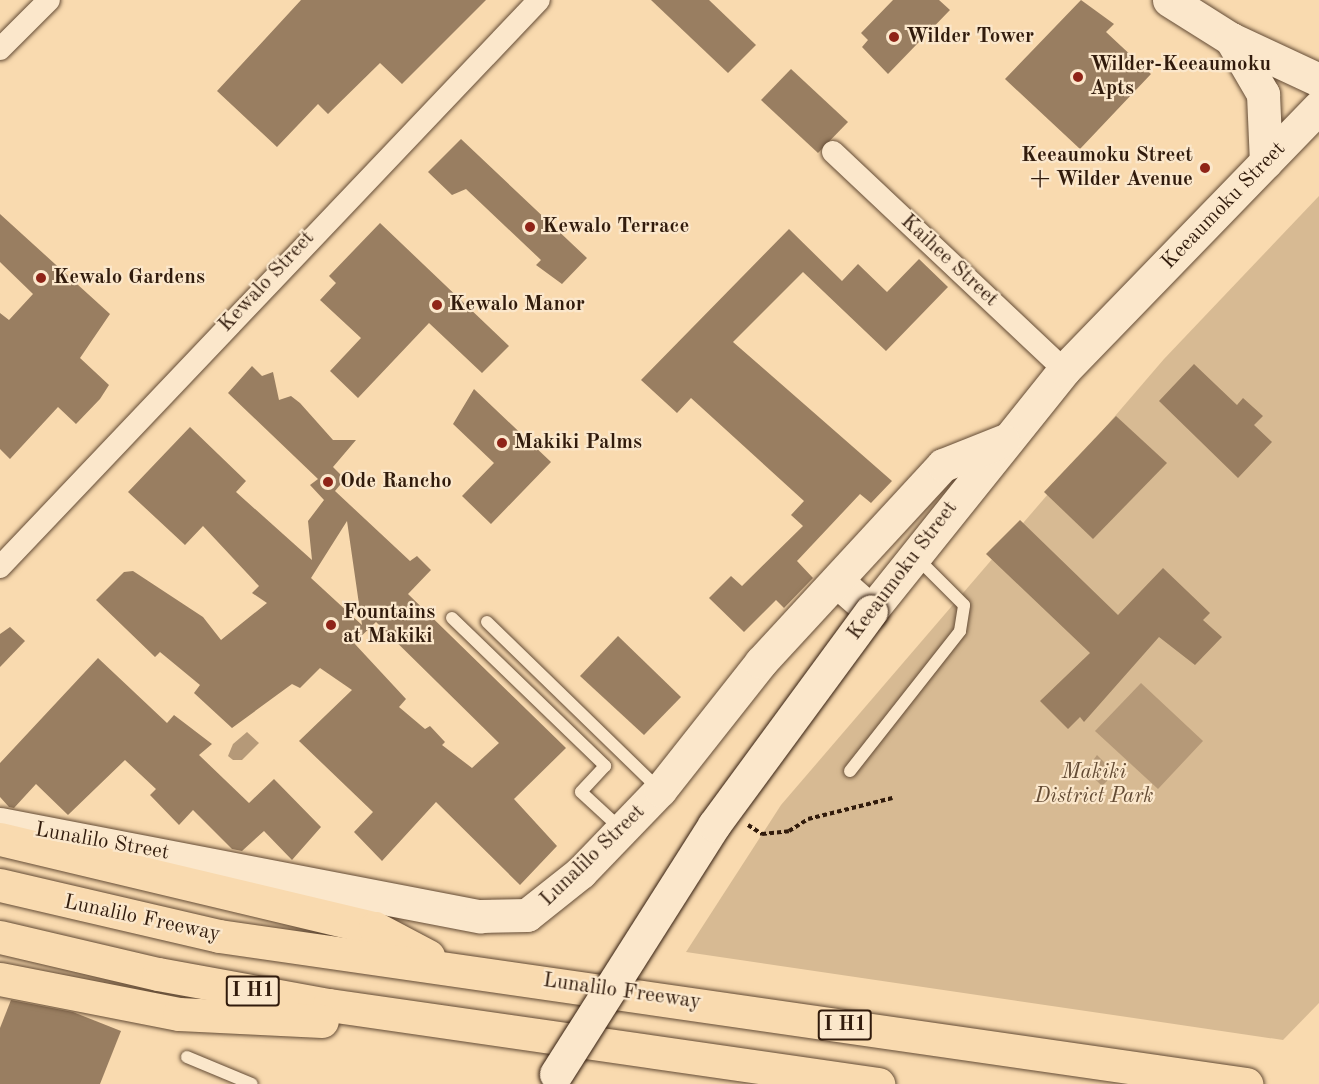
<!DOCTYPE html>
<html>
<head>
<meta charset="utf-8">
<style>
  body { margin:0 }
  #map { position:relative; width:1319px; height:1084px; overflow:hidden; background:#f9daaf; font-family:"Old Standard TT",serif }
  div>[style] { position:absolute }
  .green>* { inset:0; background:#d7ba93 }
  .water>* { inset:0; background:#b59978 }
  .building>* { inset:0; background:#997e61 }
  .path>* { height:4px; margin-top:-2px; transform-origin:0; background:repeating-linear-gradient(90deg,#311b0c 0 4.5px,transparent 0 7.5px) }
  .roads { filter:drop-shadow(0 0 2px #634b35) drop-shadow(0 0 2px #634b35) }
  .service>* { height:12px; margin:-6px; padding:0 6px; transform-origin:6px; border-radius:6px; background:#fbe7cb }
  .minor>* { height:22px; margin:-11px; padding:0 11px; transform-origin:11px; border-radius:11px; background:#fbe7cb }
  .secondary>* { height:33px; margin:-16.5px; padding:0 16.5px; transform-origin:16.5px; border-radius:16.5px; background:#fbe7cb }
  .motorway>* { height:33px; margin:-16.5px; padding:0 16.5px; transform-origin:16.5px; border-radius:16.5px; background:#f9daaf }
  .bridges { filter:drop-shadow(0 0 2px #311b0c) drop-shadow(0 0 2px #311b0c) }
  .secondary-bridge>* { height:33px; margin:-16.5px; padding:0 16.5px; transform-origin:16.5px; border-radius:16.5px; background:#fbe7cb }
  .dots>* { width:16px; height:16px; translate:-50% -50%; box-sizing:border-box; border:3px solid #fbe7cb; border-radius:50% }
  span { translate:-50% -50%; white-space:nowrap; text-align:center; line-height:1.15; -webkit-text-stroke:4.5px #fbe7cb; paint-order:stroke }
  .shield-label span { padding:2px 4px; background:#fbe7cb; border:2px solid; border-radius:4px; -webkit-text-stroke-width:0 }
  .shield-label { font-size:20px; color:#311b0c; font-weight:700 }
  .poi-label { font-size:21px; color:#311b0c; font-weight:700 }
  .left { translate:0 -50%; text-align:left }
  .right { translate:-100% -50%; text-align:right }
  .street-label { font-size:21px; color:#311b0c }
  .park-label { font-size:21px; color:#634b34; font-style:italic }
</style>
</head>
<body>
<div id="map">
  <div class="green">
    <div style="clip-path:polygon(1319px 196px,1319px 1003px,1283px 1040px,686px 952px,781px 805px,1164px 359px)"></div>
  </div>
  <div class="water">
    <div style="clip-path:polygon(1141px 683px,1203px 741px,1158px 789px,1095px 731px)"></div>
    <div style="clip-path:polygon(247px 732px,259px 743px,242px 760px,233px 760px,228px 756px,233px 744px)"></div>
    <div style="clip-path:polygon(1097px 755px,1115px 773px,1102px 786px,1086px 770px)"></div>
  </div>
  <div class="building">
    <div style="clip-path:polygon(301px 0,486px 0,402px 84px,380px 63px,328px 114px,318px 104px,277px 147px,217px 91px)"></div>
    <div style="clip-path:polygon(651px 0,709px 0,756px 45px,728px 73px)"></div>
    <div style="clip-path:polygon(893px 0,939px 0,950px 10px,888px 74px,862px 47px,868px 40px,861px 33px)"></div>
    <div style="clip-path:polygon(1081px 0,1114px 24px,1106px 32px,1151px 74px,1080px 149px,1005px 79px)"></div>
    <div style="clip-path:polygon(791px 69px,848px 122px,818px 153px,761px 100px)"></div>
    <div style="clip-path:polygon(461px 139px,587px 258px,562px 284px,536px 265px,541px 260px,466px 189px,452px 195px,428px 172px)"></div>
    <div style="clip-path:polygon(0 214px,110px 314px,80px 358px,109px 385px,100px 399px,76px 424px,58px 407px,10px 459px,0 449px,0 313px,9px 320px,33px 294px,0 262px)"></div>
    <div style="clip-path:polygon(380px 223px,509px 346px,482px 373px,429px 323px,358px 398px,330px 371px,361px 338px,320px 300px,336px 283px,329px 276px)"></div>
    <div style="clip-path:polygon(789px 229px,842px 281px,858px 264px,887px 292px,919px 259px,948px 287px,886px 351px,803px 272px,733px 342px,892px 481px,871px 503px,860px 494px,797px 561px,813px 578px,784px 608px,776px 600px,744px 632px,709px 598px,731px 576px,742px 586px,803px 526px,791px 515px,804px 501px,691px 398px,677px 413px,641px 380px)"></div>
    <div style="clip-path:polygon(1194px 364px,1237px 405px,1243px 398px,1263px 416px,1254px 425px,1272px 442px,1238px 478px,1159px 401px)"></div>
    <div style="clip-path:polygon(evenodd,252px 366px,262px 376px,273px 372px,279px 400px,291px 396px,300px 403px,333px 440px,356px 440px,333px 467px,345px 479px,335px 491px,410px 561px,417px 556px,431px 570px,408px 594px,566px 748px,514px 799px,557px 846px,520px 885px,436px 802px,382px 861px,354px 832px,373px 812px,299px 741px,352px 690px,320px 668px,300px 688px,292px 684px,232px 728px,194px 693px,200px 685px,160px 652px,155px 657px,96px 600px,124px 572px,133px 571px,203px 617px,221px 640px,267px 603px,252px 593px,259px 586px,203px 526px,185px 545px,128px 492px,190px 427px,246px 481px,236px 492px,312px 560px,308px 521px,324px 500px,310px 485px,318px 479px,228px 393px,252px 366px,347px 521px,362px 625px,311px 578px,347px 521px,252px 366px,376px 622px,499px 743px,472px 768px,442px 745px,445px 742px,430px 726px,425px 729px,399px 707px,406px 699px,354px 643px,376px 622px)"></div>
    <div style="clip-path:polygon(474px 389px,551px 462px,491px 524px,462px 496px,494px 463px,453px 424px)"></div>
    <div style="clip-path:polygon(1116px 416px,1167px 463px,1093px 539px,1044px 492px)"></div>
    <div style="clip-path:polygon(1020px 520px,1118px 615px,1163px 568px,1210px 613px,1203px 620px,1222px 637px,1195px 665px,1159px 637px,1084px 722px,1080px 717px,1068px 729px,1040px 701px,1090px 653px,986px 554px)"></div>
    <div style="clip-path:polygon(10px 627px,25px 641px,0 667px,0 634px)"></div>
    <div style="clip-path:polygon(618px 636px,681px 697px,644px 735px,580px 676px)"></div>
    <div style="clip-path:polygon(98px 658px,167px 723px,174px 715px,212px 744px,199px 755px,249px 803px,274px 779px,321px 827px,292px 860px,264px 831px,242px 851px,232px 849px,193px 810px,179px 825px,150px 795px,156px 789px,125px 760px,68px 815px,36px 784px,14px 808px,9px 807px,0 797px,0 763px)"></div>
    <div style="clip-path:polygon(11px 1000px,73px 1012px,121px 1031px,100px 1084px,0 1084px,0 1028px)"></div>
  </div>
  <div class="path">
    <div style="left:748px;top:825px;width:17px;rotate:33deg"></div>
    <div style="left:762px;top:834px;width:27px;rotate:-6deg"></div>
    <div style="left:789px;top:831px;width:22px;rotate:-32deg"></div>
    <div style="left:808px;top:819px;width:87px;rotate:-14deg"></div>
  </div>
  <div class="roads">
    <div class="service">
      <div style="left:452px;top:618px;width:213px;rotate:44deg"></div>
      <div style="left:605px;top:766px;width:35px;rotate:133deg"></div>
      <div style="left:581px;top:792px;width:53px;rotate:42.7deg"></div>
      <div style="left:487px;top:622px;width:240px;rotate:44.2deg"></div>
      <div style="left:850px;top:771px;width:178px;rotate:-51.8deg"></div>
      <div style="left:960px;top:631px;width:26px;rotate:-81deg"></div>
      <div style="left:964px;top:605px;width:69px;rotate:-135deg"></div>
      <div style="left:187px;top:1057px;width:70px;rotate:22.6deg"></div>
    </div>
    <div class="minor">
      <div style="left:0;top:49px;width:69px;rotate:-45deg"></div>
      <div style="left:833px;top:152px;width:318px;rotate:43.3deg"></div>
      <div style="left:0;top:567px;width:782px;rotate:-46.45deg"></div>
    </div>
    <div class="secondary">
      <div style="left:1169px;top:0;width:73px;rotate:32.2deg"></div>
      <div style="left:1231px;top:39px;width:97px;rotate:25deg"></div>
      <div style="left:1231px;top:39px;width:64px;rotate:59.8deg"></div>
      <div style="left:1263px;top:94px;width:68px;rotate:87.5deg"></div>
      <div style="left:837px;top:581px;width:45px;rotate:41.4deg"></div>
      <div style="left:871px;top:611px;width:309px;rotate:-51.3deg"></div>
      <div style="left:1064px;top:370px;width:366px;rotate:-45.9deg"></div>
      <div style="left:0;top:824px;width:489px;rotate:10.9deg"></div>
      <div style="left:480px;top:916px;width:47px;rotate:-1.2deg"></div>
      <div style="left:527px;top:915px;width:69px;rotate:-38.5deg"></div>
      <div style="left:581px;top:872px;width:114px;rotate:-46.1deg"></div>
      <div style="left:660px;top:790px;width:163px;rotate:-51.7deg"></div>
      <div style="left:761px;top:662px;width:268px;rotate:-47.3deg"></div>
      <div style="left:943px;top:465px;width:65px;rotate:-21.8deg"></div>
    </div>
    <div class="motorway">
      <div style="left:0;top:839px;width:385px;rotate:13.4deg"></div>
      <div style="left:375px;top:928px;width:60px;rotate:27.8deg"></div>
      <div style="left:0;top:885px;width:225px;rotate:13.1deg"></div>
      <div style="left:219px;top:936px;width:1038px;rotate:8.2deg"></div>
      <div style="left:0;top:937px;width:162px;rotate:13.2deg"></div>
      <div style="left:158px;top:974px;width:174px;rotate:10.3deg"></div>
      <div style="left:329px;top:1005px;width:555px;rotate:8.19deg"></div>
      <div style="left:0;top:979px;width:182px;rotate:11.1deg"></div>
      <div style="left:179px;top:1014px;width:143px;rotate:2.8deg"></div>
    </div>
  </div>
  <div class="bridges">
    <div class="secondary-bridge">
      <div style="left:556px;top:1074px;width:295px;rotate:-57.6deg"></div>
      <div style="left:714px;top:825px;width:265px;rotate:-53.7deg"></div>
    </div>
  </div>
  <div class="dots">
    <div style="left:894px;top:37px;background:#8f2418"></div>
    <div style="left:1078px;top:77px;background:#8f2418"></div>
    <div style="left:1205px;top:168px;background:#8f2418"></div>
    <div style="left:530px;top:227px;background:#8f2418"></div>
    <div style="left:41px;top:278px;background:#8f2418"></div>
    <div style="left:437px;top:305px;background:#8f2418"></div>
    <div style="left:502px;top:443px;background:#8f2418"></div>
    <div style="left:328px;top:482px;background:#8f2418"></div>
    <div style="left:331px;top:625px;background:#8f2418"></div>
  </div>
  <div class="shield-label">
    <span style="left:253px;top:991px">I H1</span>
    <span style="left:845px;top:1025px">I H1</span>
  </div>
  <div class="poi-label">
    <span class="left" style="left:906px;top:37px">Wilder Tower</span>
    <span class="left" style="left:1090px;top:77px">Wilder-Keeaumoku<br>Apts</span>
    <span class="right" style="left:1193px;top:168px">Keeaumoku Street<br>+ Wilder Avenue</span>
    <span class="left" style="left:542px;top:227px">Kewalo Terrace</span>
    <span class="left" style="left:53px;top:278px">Kewalo Gardens</span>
    <span class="left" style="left:449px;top:305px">Kewalo Manor</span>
    <span class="left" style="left:514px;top:443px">Makiki Palms</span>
    <span class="left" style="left:340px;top:482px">Ode Rancho</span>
    <span class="left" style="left:343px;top:625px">Fountains<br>at Makiki</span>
  </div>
  <div class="street-label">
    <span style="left:1224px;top:206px;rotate:-46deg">Keeaumoku Street</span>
    <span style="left:949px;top:261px;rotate:43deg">Kaihee Street</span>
    <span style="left:267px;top:282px;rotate:-47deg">Kewalo Street</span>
    <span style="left:903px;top:571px;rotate:-53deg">Keeaumoku Street</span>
    <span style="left:102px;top:842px;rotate:10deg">Lunalilo Street</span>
    <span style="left:593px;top:856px;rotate:-44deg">Lunalilo Street</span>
    <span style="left:142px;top:919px;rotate:12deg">Lunalilo Freeway</span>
    <span style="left:622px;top:992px;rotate:8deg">Lunalilo Freeway</span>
  </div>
  <div class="park-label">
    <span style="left:1094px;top:785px">Makiki<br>District Park</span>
  </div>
</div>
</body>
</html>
